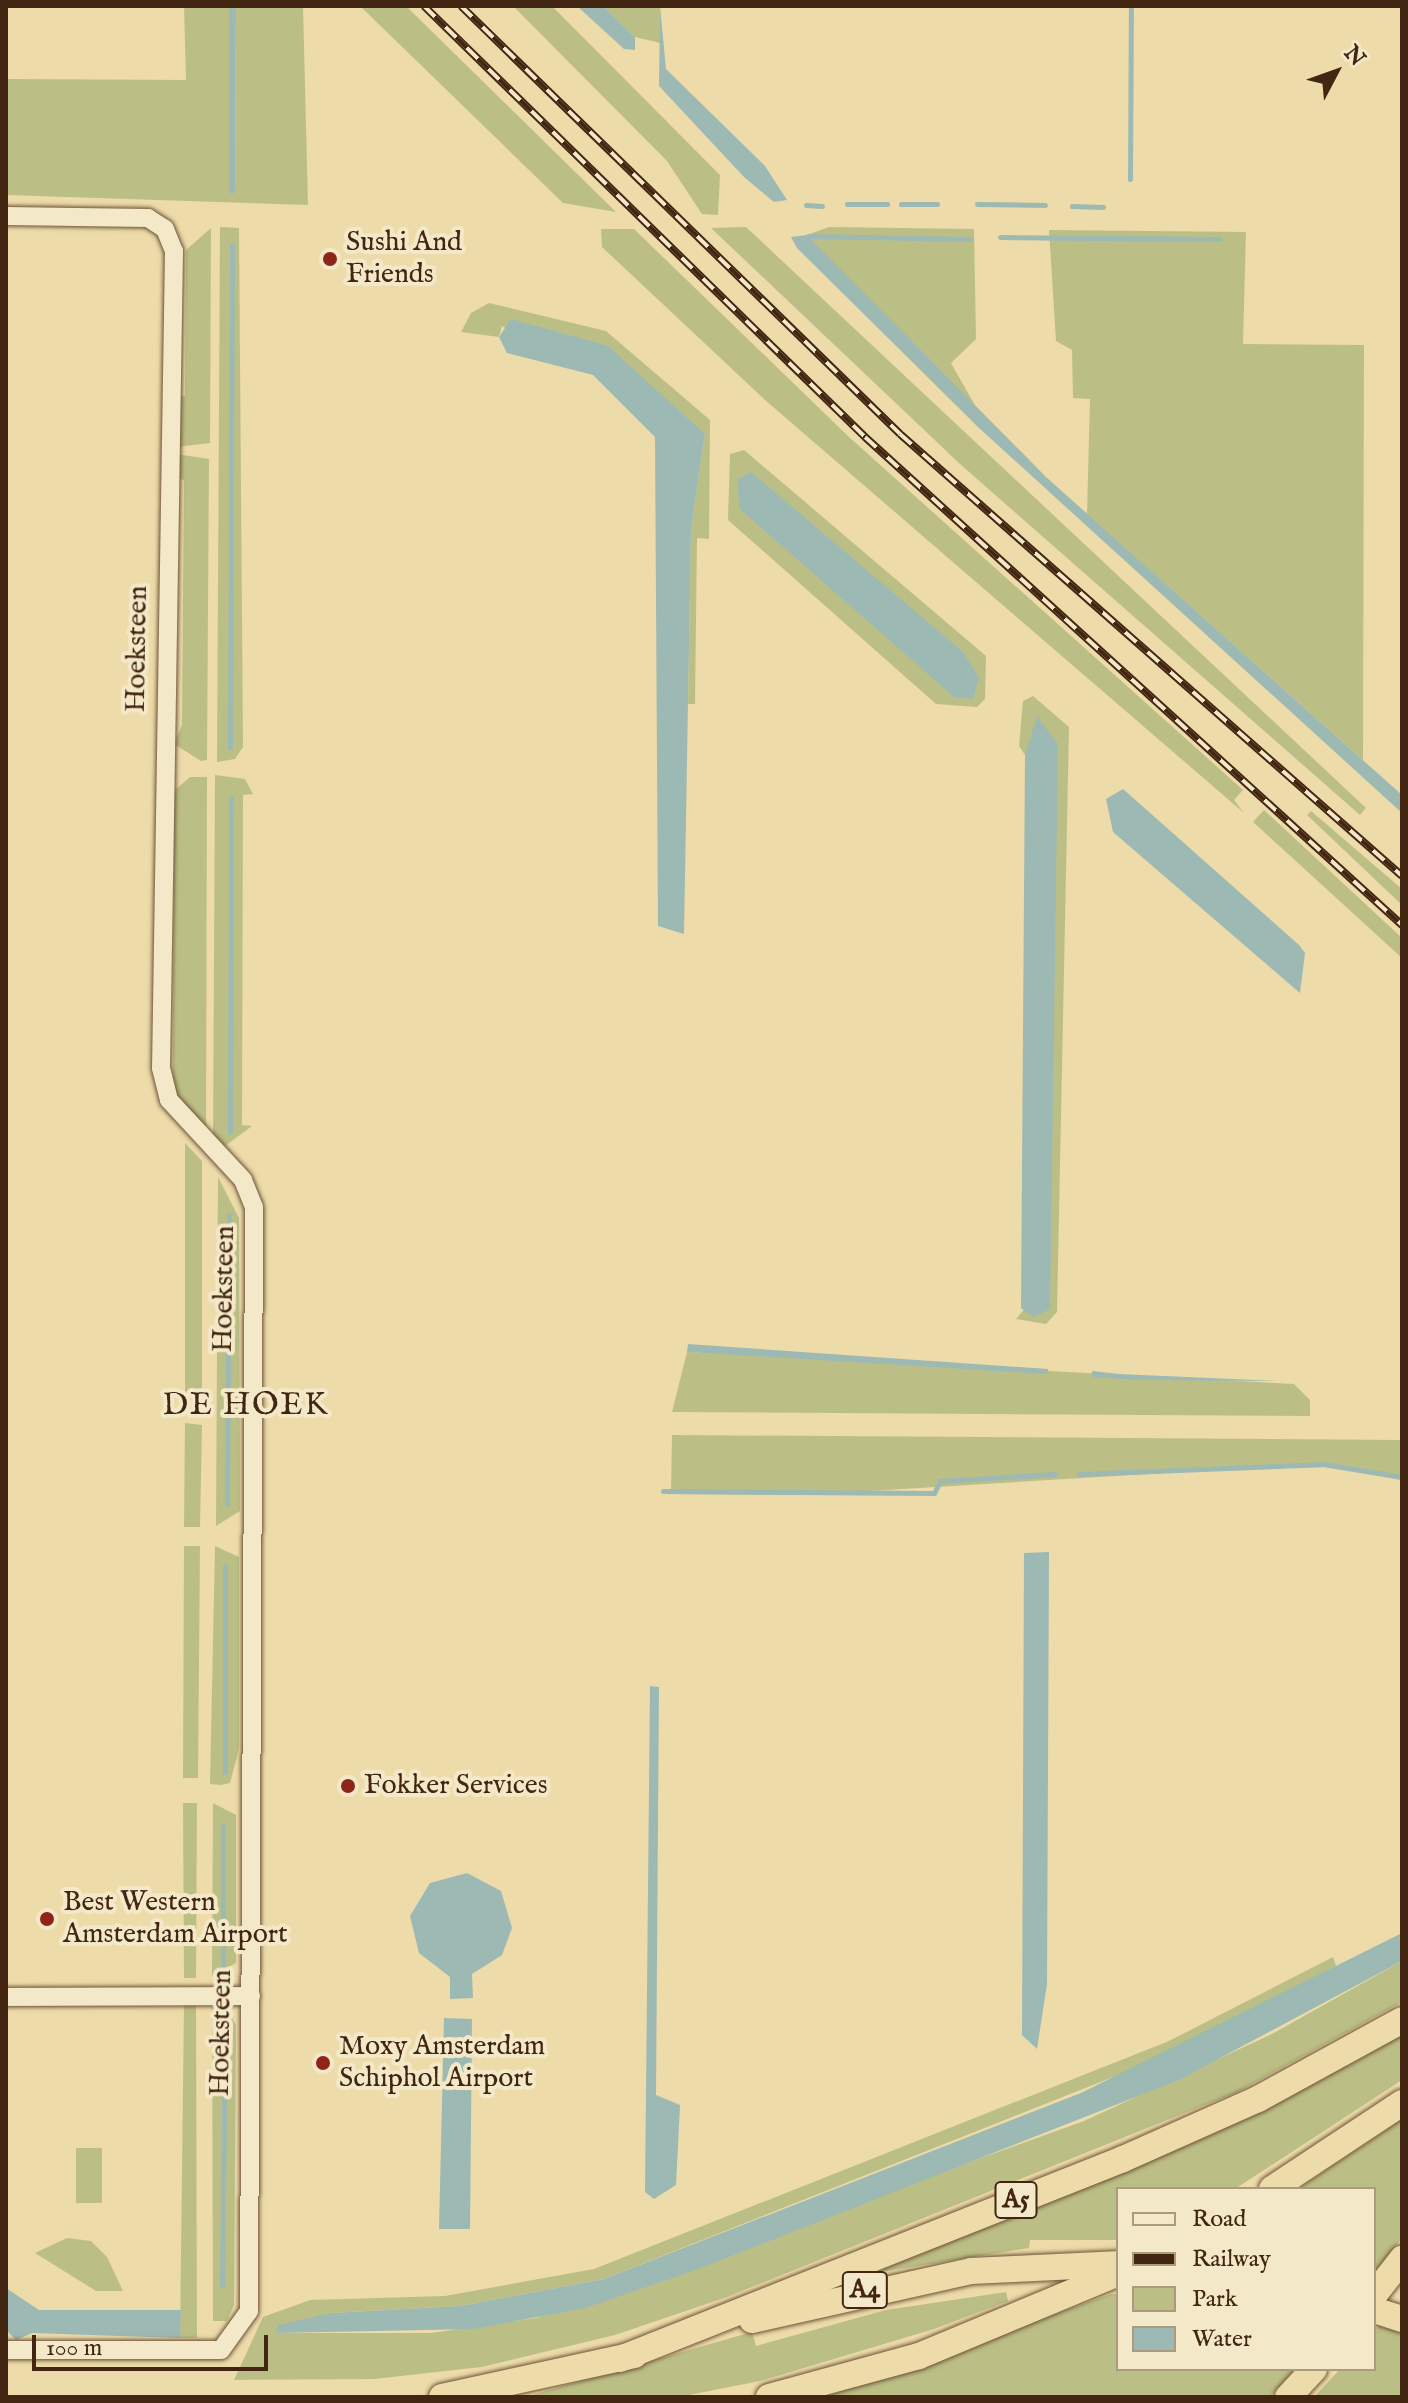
<!DOCTYPE html>
<html>
<head>
<meta charset="utf-8">
<style>
  body { margin:0 }
  #map { position:relative; width:1408px; height:2403px; overflow:hidden; background:#eddba9; font-family:"IM FELL English",serif }
  div>[style] { position:absolute }
  .green>* { inset:0; background:#bcbf85 }
  .water>* { inset:0; background:#9db9b3 }
  .stream>* { height:5px; margin:-2.5px; padding:0 2.5px; transform-origin:2.5px; border-radius:2.5px; background:#9db9b3 }
  .roads { filter:drop-shadow(0 0 2px #6d5338) drop-shadow(0 0 2px #6d5338) }
  .tertiary>* { height:18px; margin:-9px; padding:0 9px; transform-origin:9px; border-radius:9px; background:#f3e8c7 }
  .motorway>* { height:26px; margin:-13px; padding:0 13px; transform-origin:13px; border-radius:13px; background:#eddba9 }
  .rail>* { height:8px; margin-top:-4px; transform-origin:0; background:repeating-linear-gradient(90deg,#f3e8c7 0 15px,#422612 0 30px); box-sizing:border-box; border-block:2px solid #422612 }
  .dots>* { width:22px; height:22px; translate:-50% -50%; box-sizing:border-box; border:4px solid #f3e8c7; border-radius:50% }
  span { translate:-50% -50%; white-space:nowrap; text-align:center; line-height:1.15; -webkit-text-stroke:8px #f3e8c7; paint-order:stroke }
  .shield-label span { padding:2px 6px; background:#f3e8c7; border:2px solid; border-radius:6px; -webkit-text-stroke-width:0 }
  .shield-label { font-size:26px; color:#422612; font-weight:700 }
  .poi-label { font-size:28px; color:#422612 }
  .left { translate:0 -50%; text-align:left }
  .street-label { font-size:28px; color:#422612 }
  .quarter-label { font-size:32px; color:#422612; letter-spacing:2px }
  .frame { position:absolute; inset:0; border:8px solid #422612; pointer-events:none }
  .legend { position:absolute; left:1116px; top:2187px; width:260px; height:184px; box-sizing:border-box; background:#f3e8c7; border:2px solid #ac9a7f; margin:0; padding:10px 14px; list-style:none; font-size:24px; color:#422612 }
  .legend li { display:flex; align-items:center; gap:16px; height:40px }
  .legend b { width:40px; border:2px solid #ac9a7f }
  .north { position:absolute; left:1296px; top:32px; width:80px; height:80px; -webkit-text-stroke:6px #f3e8c7; paint-order:stroke; rotate:49deg; font-size:22px; font-weight:700; line-height:32px; text-align:center; color:#422612 }
  .north::after { content:''; display:block; margin:auto; width:28px; height:36px; background:#422612; clip-path:polygon(50% 0,100% 100%,50% 72%,0 100%) }
  .scale { position:absolute; left:32px; top:2335px; width:236px; height:36px; box-sizing:border-box; border:4px solid #422612; border-top:0; padding-left:10px; font-size:24px; line-height:28px; white-space:nowrap; color:#422612; -webkit-text-stroke:6px #f3e8c7; paint-order:stroke }
</style>
</head>
<body>
<div id="map">
  <div class="green">
    <div style="clip-path:polygon(184px 6px,229px 6px,229px 193px,235px 193px,236px 6px,303px 6px,308px 205px,6px 195px,6px 79px,186px 80px)"></div>
    <div style="clip-path:polygon(360px 6px,406px 6px,616px 212px,563px 203px)"></div>
    <div style="clip-path:polygon(513px 6px,552px 6px,720px 175px,718px 215px,702px 214px,667px 161px)"></div>
    <div style="clip-path:polygon(603px 6px,660px 6px,660px 43px,635px 37px)"></div>
    <div style="clip-path:polygon(220px 227px,239px 228px,243px 747px,235px 759px,217px 762px)"></div>
    <div style="clip-path:polygon(746px 227px,1366px 808px,1360px 815px,960px 464px,711px 228px)"></div>
    <div style="clip-path:polygon(829px 227px,974px 229px,976px 339px,951px 363px,980px 414px,807px 235px)"></div>
    <div style="clip-path:polygon(211px 228px,210px 443px,176px 447px,177px 397px,185px 396px,186px 250px)"></div>
    <div style="clip-path:polygon(601px 229px,634px 229px,849px 437px,1243px 790px,1234px 800px,1244px 813px,765px 400px,602px 247px)"></div>
    <div style="clip-path:polygon(1049px 230px,1246px 232px,1243px 344px,1364px 345px,1363px 760px,1087px 514px,1090px 399px,1073px 398px,1072px 350px,1056px 341px)"></div>
    <div style="clip-path:polygon(489px 303px,606px 331px,710px 420px,709px 539px,697px 538px,695px 704px,688px 704px,691px 530px,705px 434px,502px 326px,499px 337px,461px 332px,471px 313px)"></div>
    <div style="clip-path:polygon(744px 450px,986px 656px,985px 699px,977px 707px,936px 704px,728px 520px,730px 454px)"></div>
    <div style="clip-path:polygon(176px 454px,209px 459px,207px 760px,201px 761px,174px 744px,182px 725px,184px 480px,176px 478px)"></div>
    <div style="clip-path:polygon(1033px 696px,1069px 727px,1057px 1312px,1046px 1324px,1016px 1319px,1026px 1307px,1037px 717px,1032px 750px,1025px 755px,1019px 746px,1023px 701px)"></div>
    <div style="clip-path:polygon(215px 775px,245px 779px,253px 794px,243px 795px,242px 1125px,252px 1126px,225px 1146px,213px 1138px)"></div>
    <div style="clip-path:polygon(190px 777px,207px 777px,206px 1130px,173px 1090px,174px 791px)"></div>
    <div style="clip-path:polygon(1264px 810px,1402px 938px,1402px 958px,1253px 822px)"></div>
    <div style="clip-path:polygon(1311px 811px,1402px 889px,1402px 905px,1307px 815px)"></div>
    <div style="clip-path:polygon(185px 1143px,202px 1161px,202px 1401px,185px 1399px)"></div>
    <div style="clip-path:polygon(218px 1177px,239px 1218px,240px 1511px,216px 1526px)"></div>
    <div style="clip-path:polygon(687px 1352px,1294px 1384px,1310px 1400px,1310px 1416px,672px 1412px)"></div>
    <div style="clip-path:polygon(185px 1423px,202px 1425px,200px 1527px,184px 1527px)"></div>
    <div style="clip-path:polygon(672px 1435px,1402px 1440px,1402px 1480px,1313px 1464px,804px 1495px,671px 1494px)"></div>
    <div style="clip-path:polygon(184px 1546px,200px 1546px,198px 1778px,183px 1778px)"></div>
    <div style="clip-path:polygon(215px 1546px,239px 1557px,239px 1749px,230px 1783px,221px 1785px,210px 1784px)"></div>
    <div style="clip-path:polygon(183px 1803px,197px 1803px,196px 1978px,184px 1978px)"></div>
    <div style="clip-path:polygon(213px 1803px,236px 1815px,236px 1963px,212px 1976px)"></div>
    <div style="clip-path:polygon(1333px 1957px,1336px 1966px,1156px 2060px,604px 2279px,460px 2306px,331px 2313px,276px 2333px,431px 2333px,536px 2318px,1084px 2121px,1272px 2034px,1402px 1961px,1402px 2002px,1237px 2092px,727px 2297px,615px 2335px,482px 2367px,374px 2379px,234px 2380px,263px 2317px,310px 2300px,445px 2296px,594px 2269px,1169px 2041px)"></div>
    <div style="clip-path:polygon(184px 2005px,196px 2005px,197px 2338px,180px 2338px)"></div>
    <div style="clip-path:polygon(212px 2005px,227px 2008px,236px 2025px,234px 2305px,227px 2321px,213px 2321px)"></div>
    <div style="clip-path:polygon(1402px 2025px,1402px 2080px,1235px 2189px,1118px 2189px,1118px 2240px,1030px 2240px,1029px 2248px,819px 2282px)"></div>
    <div style="clip-path:polygon(1402px 2119px,1402px 2238px,1374px 2273px,1374px 2189px,1298px 2189px)"></div>
    <div style="clip-path:polygon(76px 2148px,102px 2148px,102px 2203px,76px 2203px)"></div>
    <div style="clip-path:polygon(67px 2238px,91px 2241px,107px 2257px,123px 2291px,96px 2291px,35px 2253px)"></div>
    <div style="clip-path:polygon(1006px 2292px,1008px 2301px,934px 2329px,760px 2381px,679px 2397px,525px 2397px,752px 2332px,756px 2346px,886px 2310px)"></div>
    <div style="clip-path:polygon(1111px 2294px,1118px 2294px,1118px 2369px,1296px 2369px,1270px 2397px,825px 2397px)"></div>
    <div style="clip-path:polygon(1383px 2321px,1402px 2328px,1402px 2397px,1314px 2397px,1340px 2369px,1374px 2369px,1374px 2331px)"></div>
  </div>
  <div class="water">
    <div style="clip-path:polygon(229px 6px,236px 6px,235px 193px,229px 193px)"></div>
    <div style="clip-path:polygon(577px 6px,603px 6px,635px 37px,635px 50px,624px 49px)"></div>
    <div style="clip-path:polygon(660px 6px,666px 69px,765px 166px,787px 200px,774px 202px,744px 177px,659px 86px)"></div>
    <div style="clip-path:polygon(807px 235px,1046px 477px,1402px 795px,1402px 813px,978px 427px,797px 248px,791px 237px)"></div>
    <div style="clip-path:polygon(511px 319px,608px 346px,705px 434px,691px 530px,684px 934px,658px 926px,655px 437px,593px 375px,507px 353px,499px 337px)"></div>
    <div style="clip-path:polygon(751px 472px,962px 651px,979px 677px,973px 699px,954px 697px,739px 508px,738px 479px)"></div>
    <div style="clip-path:polygon(1037px 716px,1058px 744px,1050px 1309px,1034px 1317px,1021px 1308px,1025px 755px)"></div>
    <div style="clip-path:polygon(1123px 789px,1299px 945px,1305px 953px,1300px 993px,1113px 832px,1106px 799px)"></div>
    <div style="clip-path:polygon(688px 1344px,1048px 1369px,1048px 1374px,687px 1352px)"></div>
    <div style="clip-path:polygon(1092px 1371px,1119px 1374px,1278px 1381px,1140px 1380px,1092px 1377px)"></div>
    <div style="clip-path:polygon(1049px 1552px,1047px 1984px,1037px 2049px,1022px 2035px,1024px 1553px)"></div>
    <div style="clip-path:polygon(650px 1686px,659px 1687px,656px 2095px,680px 2105px,676px 2185px,654px 2199px,645px 2192px)"></div>
    <div style="clip-path:polygon(467px 1873px,501px 1891px,512px 1928px,502px 1955px,472px 1974px,473px 1998px,450px 1999px,450px 1977px,419px 1953px,410px 1916px,430px 1883px)"></div>
    <div style="clip-path:polygon(1402px 1933px,1402px 1961px,1179px 2080px,693px 2271px,585px 2308px,474px 2329px,276px 2333px,278px 2325px,331px 2313px,460px 2306px,604px 2279px,1081px 2093px)"></div>
    <div style="clip-path:polygon(444px 2018px,472px 2019px,470px 2229px,439px 2229px)"></div>
    <div style="clip-path:polygon(6px 2288px,39px 2310px,181px 2310px,180px 2338px,32px 2333px,16px 2340px,6px 2330px)"></div>
  </div>
  <div class="stream">
    <div style="left:1130px;top:179px;width:173px;rotate:-89.7deg"></div>
    <div style="left:847px;top:204px;width:40px"></div>
    <div style="left:901px;top:204px;width:36px"></div>
    <div style="left:977px;top:204px;width:68px;rotate:0.8deg"></div>
    <div style="left:806px;top:205px;width:16px;rotate:4deg"></div>
    <div style="left:1072px;top:206px;width:31px;rotate:2deg"></div>
    <div style="left:808px;top:236px;width:162px;rotate:1.1deg"></div>
    <div style="left:1000px;top:237px;width:220px;rotate:0.5deg"></div>
    <div style="left:230px;top:747px;width:502px;rotate:-89.77deg"></div>
    <div style="left:230px;top:1132px;width:334px;rotate:-89.8deg"></div>
    <div style="left:1079px;top:1474px;width:244px;rotate:-2.3deg"></div>
    <div style="left:1323px;top:1464px;width:80px;rotate:9.3deg"></div>
    <div style="left:663px;top:1491px;width:271px;rotate:0.4deg"></div>
    <div style="left:934px;top:1493px;width:13px;rotate:-63deg"></div>
    <div style="left:940px;top:1481px;width:115px;rotate:-3.5deg"></div>
    <div style="left:227px;top:1504px;width:289px;rotate:-89.6deg"></div>
    <div style="left:225px;top:1566px;width:206px;rotate:90deg"></div>
    <div style="left:223px;top:1965px;width:139px;rotate:-90deg"></div>
    <div style="left:222px;top:2285px;width:256px;rotate:-89.3deg"></div>
  </div>
  <div class="roads">
    <div class="tertiary">
      <div style="left:6px;top:216px;width:142px;rotate:0.8deg"></div>
      <div style="left:148px;top:218px;width:20px;rotate:33deg"></div>
      <div style="left:165px;top:229px;width:24px;rotate:68deg"></div>
      <div style="left:174px;top:251px;width:817px;rotate:90.91deg"></div>
      <div style="left:161px;top:1068px;width:33px;rotate:76deg"></div>
      <div style="left:169px;top:1100px;width:109px;rotate:47.2deg"></div>
      <div style="left:243px;top:1180px;width:29px;rotate:68deg"></div>
      <div style="left:254px;top:1207px;width:1104px;rotate:90.26deg"></div>
      <div style="left:249px;top:2311px;width:48px;rotate:125.7deg"></div>
      <div style="left:221px;top:2350px;width:215px;rotate:180deg"></div>
      <div style="left:6px;top:1997px;width:245px;rotate:-0.2deg"></div>
    </div>
    <div class="motorway">
      <div style="left:1272px;top:2189px;width:156px;rotate:-33.5deg"></div>
      <div style="left:1374px;top:2295px;width:46px;rotate:-52.1deg"></div>
      <div style="left:1374px;top:2310px;width:29px;rotate:18deg"></div>
      <div style="left:752px;top:2320px;width:224px;rotate:-12.6deg"></div>
      <div style="left:971px;top:2271px;width:147px;rotate:-2.7deg"></div>
      <div style="left:620px;top:2359px;width:541px;rotate:-21.68deg"></div>
      <div style="left:1123px;top:2159px;width:148px;rotate:-24deg"></div>
      <div style="left:1258px;top:2099px;width:164px;rotate:-28.7deg"></div>
      <div style="left:442px;top:2397px;width:197px;rotate:-12.3deg"></div>
      <div style="left:769px;top:2397px;width:156px;rotate:-15.3deg"></div>
      <div style="left:919px;top:2356px;width:216px;rotate:-22.6deg"></div>
      <div style="left:1288px;top:2397px;width:38px;rotate:-47deg"></div>
    </div>
  </div>
  <div class="rail">
    <div style="left:424px;top:6px;width:617px;rotate:44.34deg"></div>
    <div style="left:865px;top:437px;width:726px;rotate:42.26deg"></div>
    <div style="left:461px;top:6px;width:613px;rotate:44.27deg"></div>
    <div style="left:900px;top:434px;width:669px;rotate:41.36deg"></div>
  </div>
  <div class="dots">
    <div style="left:330px;top:259px;background:#8f2418"></div>
    <div style="left:348px;top:1786px;background:#8f2418"></div>
    <div style="left:47px;top:1919px;background:#8f2418"></div>
    <div style="left:323px;top:2063px;background:#8f2418"></div>
  </div>
  <div class="shield-label">
    <span style="left:1016px;top:2200px">A5</span>
    <span style="left:865px;top:2290px">A4</span>
  </div>
  <div class="poi-label">
    <span class="left" style="left:346px;top:259px">Sushi And<br>Friends</span>
    <span class="left" style="left:364px;top:1786px">Fokker Services</span>
    <span class="left" style="left:63px;top:1919px">Best Western<br>Amsterdam Airport</span>
    <span class="left" style="left:339px;top:2063px">Moxy Amsterdam<br>Schiphol Airport</span>
  </div>
  <div class="street-label">
    <span style="left:138px;top:649px;rotate:-89deg">Hoeksteen</span>
    <span style="left:225px;top:1289px;rotate:-89deg">Hoeksteen</span>
    <span style="left:222px;top:2033px;rotate:-89deg">Hoeksteen</span>
  </div>
  <div class="quarter-label">
    <span style="left:246px;top:1406px">DE HOEK</span>
  </div>
  <div class="frame"></div>
  <ul class="legend">
  <li><b style="height:10px;background:#f3e8c7"></b>Road</li>
  <li><b style="height:10px;background:#422612"></b>Railway</li>
  <li><b style="height:22px;background:#bcbf85"></b>Park</li>
  <li><b style="height:22px;background:#9db9b3"></b>Water</li>
  </ul>
  <div class="north">N</div>
  <div class="scale">100 m</div>
</div>
</body>
</html>
